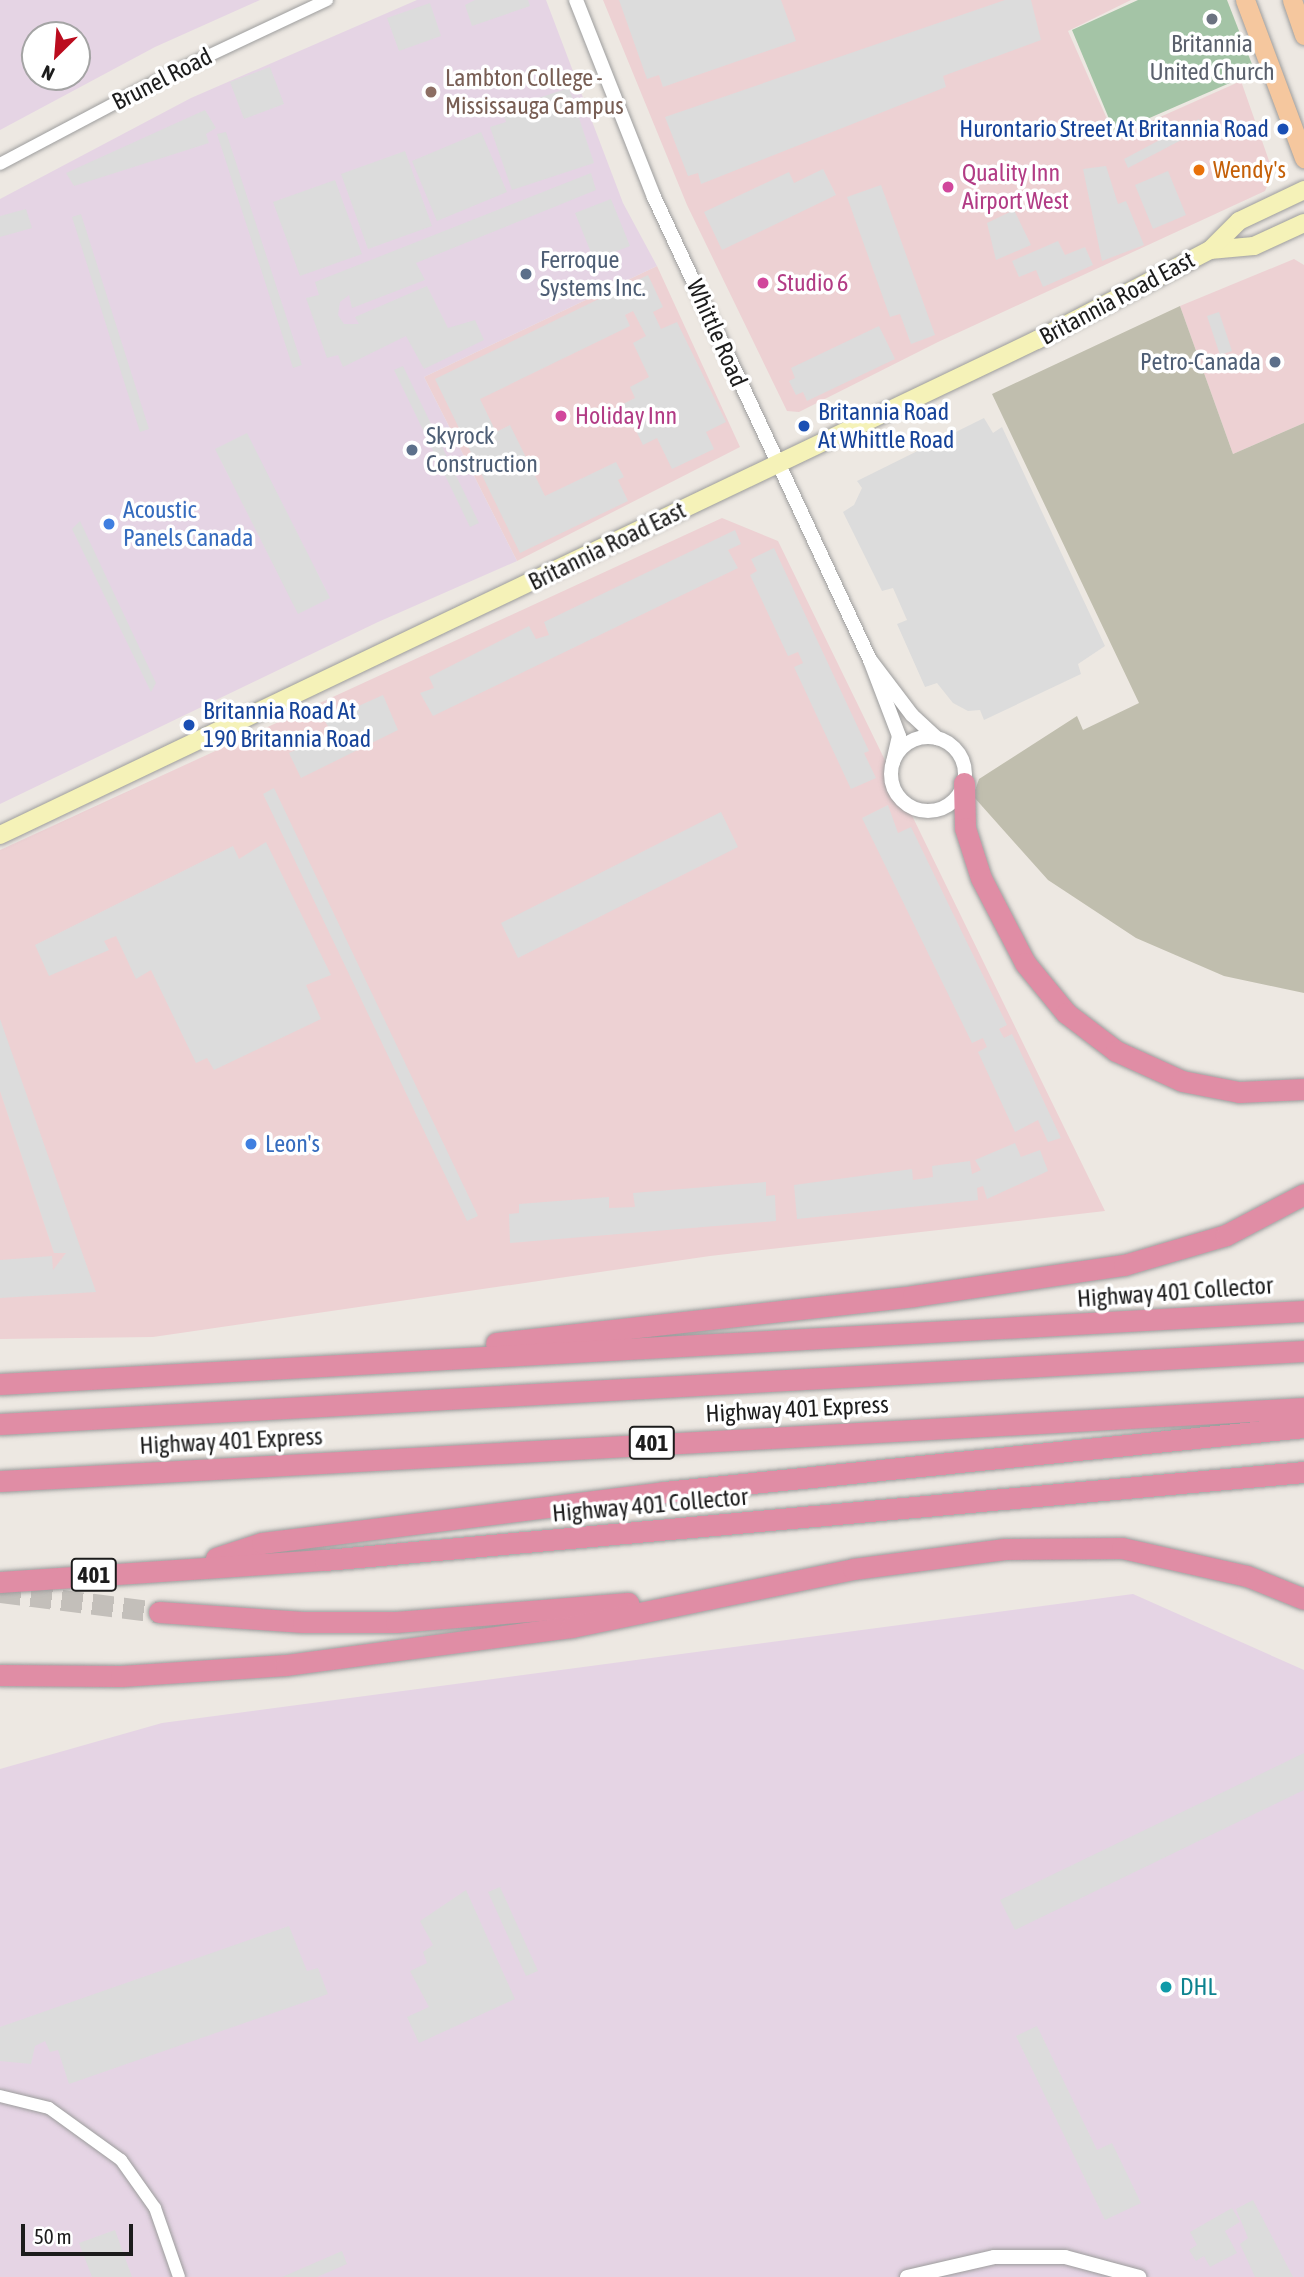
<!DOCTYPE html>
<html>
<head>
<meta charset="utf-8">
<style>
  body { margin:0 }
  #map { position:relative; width:1304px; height:2277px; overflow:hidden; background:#ede8e2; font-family:"Asap Condensed",sans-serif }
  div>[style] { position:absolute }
  .commercial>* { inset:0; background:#edd1d3 }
  .industrial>* { inset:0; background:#e5d4e4 }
  .construction>* { inset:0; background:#c0beae }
  .cemetery>* { inset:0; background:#a4c4a6 }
  .parking>* { inset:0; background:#dcdcdc }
  .motorway-tunnel>* { height:21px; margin-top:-10.5px; transform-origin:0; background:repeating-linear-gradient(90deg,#c3bfba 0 21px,transparent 0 31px) }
  .roads { filter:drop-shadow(0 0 2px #9d9d9d) drop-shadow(0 0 2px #9d9d9d) }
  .minor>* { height:12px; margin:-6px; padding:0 6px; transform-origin:6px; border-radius:6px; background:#fff }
  .tertiary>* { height:14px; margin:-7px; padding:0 7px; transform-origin:7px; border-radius:7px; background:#fff }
  .tertiary>.ring { margin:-7px; padding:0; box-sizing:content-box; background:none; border:14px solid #fff; border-radius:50% }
  .secondary>* { height:18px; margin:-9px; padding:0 9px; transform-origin:9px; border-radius:9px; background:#f5f2b8 }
  .primary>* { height:19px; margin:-9.5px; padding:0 9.5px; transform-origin:9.5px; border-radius:9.5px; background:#f5c79e }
  .motorway>* { height:21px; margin:-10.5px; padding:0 10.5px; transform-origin:10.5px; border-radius:10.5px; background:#e08da5 }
  .dots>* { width:19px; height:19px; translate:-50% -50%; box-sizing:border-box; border:4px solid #fff; border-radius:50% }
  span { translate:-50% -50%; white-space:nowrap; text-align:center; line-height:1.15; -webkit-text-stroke:7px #fff; paint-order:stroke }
  .shield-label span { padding:2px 5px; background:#fff; border:2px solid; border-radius:5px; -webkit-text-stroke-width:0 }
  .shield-label { font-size:23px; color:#1c1c1c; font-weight:700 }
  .worship-label { font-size:24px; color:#5b616d }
  .education-label { font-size:24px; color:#785e54 }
  .left { translate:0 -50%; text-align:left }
  .street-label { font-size:24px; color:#1c1c1c }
  .transit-label { font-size:24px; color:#164399 }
  .right { translate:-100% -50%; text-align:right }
  .food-label { font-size:24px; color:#c56008 }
  .hotel-label { font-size:24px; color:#b23c85 }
  .service-label { font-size:24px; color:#4e5e75 }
  .shop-label { font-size:24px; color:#366cbe }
  .culture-label { font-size:24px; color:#0d838f }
  .north { position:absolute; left:21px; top:21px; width:70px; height:70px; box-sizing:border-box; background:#fff; border:2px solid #a4a4a4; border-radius:50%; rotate:205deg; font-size:19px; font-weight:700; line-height:28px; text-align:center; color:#1c1c1c }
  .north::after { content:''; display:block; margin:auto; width:24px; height:32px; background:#bb0c1e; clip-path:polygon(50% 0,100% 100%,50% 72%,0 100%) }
  .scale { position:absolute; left:21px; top:2224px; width:112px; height:32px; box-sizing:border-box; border:4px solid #1c1c1c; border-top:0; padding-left:9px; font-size:21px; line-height:24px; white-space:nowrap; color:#1c1c1c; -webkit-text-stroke:5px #fff; paint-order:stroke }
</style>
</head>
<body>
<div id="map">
  <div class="commercial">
    <div style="clip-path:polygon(603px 0,1131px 0,1068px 31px,1115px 137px,1241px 81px,1273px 172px,1265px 191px,938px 342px,799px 412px,787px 411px,687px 205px)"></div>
    <div style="clip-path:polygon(1294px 259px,1304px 265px,1304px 423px,1233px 454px,1180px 306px)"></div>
    <div style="clip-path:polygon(657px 266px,740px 447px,517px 561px,424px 377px)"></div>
    <div style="clip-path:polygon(722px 518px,778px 541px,1105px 1211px,710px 1256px,153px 1337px,0 1339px,0 850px)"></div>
  </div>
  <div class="industrial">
    <div style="clip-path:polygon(evenodd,0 0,260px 0,155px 47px,0 130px,0 0,35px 35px,77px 35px,77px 77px,35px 77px,35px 35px)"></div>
    <div style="clip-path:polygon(417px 0,546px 0,623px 203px,657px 266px,424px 377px,517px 561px,378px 622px,0 804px,0 199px,191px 98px)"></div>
    <div style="clip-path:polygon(1133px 1594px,1304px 1670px,1304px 2277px,0 2277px,0 1769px,162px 1723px)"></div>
  </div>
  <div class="construction">
    <div style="clip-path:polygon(1180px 306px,1233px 454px,1304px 423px,1304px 993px,1224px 976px,1136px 938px,1048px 880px,973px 796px,979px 779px,1077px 716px,1083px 730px,1139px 703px,992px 394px)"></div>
  </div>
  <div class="cemetery">
    <div style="clip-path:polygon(1138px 0,1227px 0,1255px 72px,1115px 133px,1072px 30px)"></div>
  </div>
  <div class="parking">
    <div style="clip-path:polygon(475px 0,528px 0,530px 6px,472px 26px,465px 5px)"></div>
    <div style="clip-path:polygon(619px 0,781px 0,796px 41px,663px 87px,659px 75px,647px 79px)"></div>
    <div style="clip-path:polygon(1005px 0,1031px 0,1041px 40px,943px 76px,946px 87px,701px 184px,698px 173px,688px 176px,665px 117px)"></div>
    <div style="clip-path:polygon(430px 3px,441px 36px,399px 51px,387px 18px)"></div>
    <div style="clip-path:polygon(270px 67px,284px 104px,244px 119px,230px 82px)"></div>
    <div style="clip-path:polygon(569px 88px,594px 163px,512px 190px,490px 127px,506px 122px,502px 110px)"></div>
    <div style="clip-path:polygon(205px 110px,216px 128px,206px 134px,209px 143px,74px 186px,66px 173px)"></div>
    <div style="clip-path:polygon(1199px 119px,1204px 128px,1128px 168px,1124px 159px)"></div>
    <div style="clip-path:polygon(226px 132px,302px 365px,293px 368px,217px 134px)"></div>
    <div style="clip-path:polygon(481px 132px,507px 192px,437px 221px,412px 161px)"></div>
    <div style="clip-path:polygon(405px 151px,432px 226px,368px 249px,341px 174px)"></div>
    <div style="clip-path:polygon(1106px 166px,1118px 204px,1126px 201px,1144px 245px,1102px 261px,1083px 169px)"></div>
    <div style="clip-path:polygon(823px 169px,836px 195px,722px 250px,704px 212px,789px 172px,794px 183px)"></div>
    <div style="clip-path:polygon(1168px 171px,1186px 215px,1153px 229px,1135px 185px)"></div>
    <div style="clip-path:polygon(591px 173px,596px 190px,416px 263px,425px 280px,352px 308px,349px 295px,340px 302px,338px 315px,344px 324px,359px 324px,355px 317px,427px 286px,448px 328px,475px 320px,484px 340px,424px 369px,406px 336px,343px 367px,338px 355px,327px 358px,306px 298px,319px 295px,315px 282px)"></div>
    <div style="clip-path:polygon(335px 180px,362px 254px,300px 276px,273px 202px)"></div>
    <div style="clip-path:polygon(881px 185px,935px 335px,911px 344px,900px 314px,890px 317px,847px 197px)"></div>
    <div style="clip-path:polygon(611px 199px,630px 246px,594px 260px,575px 213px)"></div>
    <div style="clip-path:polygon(26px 209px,32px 228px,0 237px,0 216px)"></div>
    <div style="clip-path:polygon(1014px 210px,1031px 245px,996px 260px,987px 223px)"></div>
    <div style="clip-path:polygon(81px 214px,149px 429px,140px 432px,72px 217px)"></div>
    <div style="clip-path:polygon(1058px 241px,1065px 255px,1085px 247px,1093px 265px,1043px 287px,1036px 270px,1019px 277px,1012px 261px)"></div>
    <div style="clip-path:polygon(648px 275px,663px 307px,653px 312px,661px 329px,677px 322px,726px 422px,706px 432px,714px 449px,672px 469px,657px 438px,643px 445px,623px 404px,635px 398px,630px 387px,649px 377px,633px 343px,646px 336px,633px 311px,625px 315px,630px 326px,480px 399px,496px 432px,510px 425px,545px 496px,616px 462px,624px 477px,618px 480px,628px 501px,520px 553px,435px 379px)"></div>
    <div style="clip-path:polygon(1219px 312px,1232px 351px,1220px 355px,1207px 316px)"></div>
    <div style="clip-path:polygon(879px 326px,895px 359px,807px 401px,803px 392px,796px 395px,789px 381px,795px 378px,791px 368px)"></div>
    <div style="clip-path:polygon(403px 366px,479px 523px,470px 527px,394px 370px)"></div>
    <div style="clip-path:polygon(984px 418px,993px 433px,1002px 427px,1105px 646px,1078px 664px,1081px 674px,984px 720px,980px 710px,968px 711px,953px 703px,937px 683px,925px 687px,897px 624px,907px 620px,893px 588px,882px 591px,843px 512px,854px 505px,862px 488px,857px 481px)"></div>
    <div style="clip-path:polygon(247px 433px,330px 598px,298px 614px,215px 449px)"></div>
    <div style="clip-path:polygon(80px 521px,156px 683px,151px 692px,72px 529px)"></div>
    <div style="clip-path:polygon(735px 530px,741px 544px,728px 550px,738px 568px,433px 716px,420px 693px,434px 688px,429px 677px,529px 626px,536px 639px,549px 635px,544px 622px)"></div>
    <div style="clip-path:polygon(774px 548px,869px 751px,864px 753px,876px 778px,851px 789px,794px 667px,803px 663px,798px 652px,788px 656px,750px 575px,757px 571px,751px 559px)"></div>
    <div style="clip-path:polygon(383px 695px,398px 730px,301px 778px,289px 753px,331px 732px,325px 721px)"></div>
    <div style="clip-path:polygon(274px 788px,478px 1216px,467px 1221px,263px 794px)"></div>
    <div style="clip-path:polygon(888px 805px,898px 833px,911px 827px,1007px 1025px,999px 1029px,1004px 1038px,1012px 1034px,1061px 1138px,1048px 1142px,1038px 1120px,1015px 1132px,978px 1052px,987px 1047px,983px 1038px,972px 1043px,862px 818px)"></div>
    <div style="clip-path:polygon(721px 812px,738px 847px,518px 958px,501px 923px)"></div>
    <div style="clip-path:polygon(266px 842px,331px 975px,306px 985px,321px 1019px,214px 1070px,207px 1058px,196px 1063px,151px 970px,136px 979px,116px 936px,104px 941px,109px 950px,49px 976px,35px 945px,233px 846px,239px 859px)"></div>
    <div style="clip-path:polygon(0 1019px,96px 1292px,0 1298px,0 1260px,52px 1256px,53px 1270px,66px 1253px,54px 1253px,0 1091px)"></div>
    <div style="clip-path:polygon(1015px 1143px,1021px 1157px,1040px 1150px,1048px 1171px,987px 1199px,983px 1186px,977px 1188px,978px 1200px,797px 1219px,794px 1185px,912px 1169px,913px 1180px,933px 1177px,932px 1166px,970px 1161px,972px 1174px,981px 1170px,975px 1160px)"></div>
    <div style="clip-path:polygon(766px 1182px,766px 1196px,775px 1195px,776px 1221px,510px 1243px,509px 1214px,519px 1213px,519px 1204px,609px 1197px,609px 1208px,635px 1207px,633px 1193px)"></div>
    <div style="clip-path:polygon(1304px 1753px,1304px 1790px,1015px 1930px,1000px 1900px)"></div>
    <div style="clip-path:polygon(500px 1887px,538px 1971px,526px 1976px,488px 1892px)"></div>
    <div style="clip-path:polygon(466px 1890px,515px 1999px,419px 2043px,407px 2017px,429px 2007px,410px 1971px,427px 1963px,423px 1952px,433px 1945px,420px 1921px)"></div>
    <div style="clip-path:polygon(289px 1926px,307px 1971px,318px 1968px,328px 1994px,69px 2084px,58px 2050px,50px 2052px,45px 2041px,35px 2046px,31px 2064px,0 2061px,0 2027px)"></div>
    <div style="clip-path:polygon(1037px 2026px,1097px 2150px,1112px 2143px,1141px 2203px,1105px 2220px,1016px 2036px)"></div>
    <div style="clip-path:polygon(1253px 2200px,1293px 2277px,1255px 2277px,1240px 2244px,1248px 2238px,1236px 2209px)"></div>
    <div style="clip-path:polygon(1232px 2208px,1240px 2222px,1225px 2231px,1237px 2253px,1210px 2267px,1204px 2256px,1196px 2261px,1189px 2250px,1197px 2245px,1190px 2232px)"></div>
    <div style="clip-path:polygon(115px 2230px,132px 2277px,92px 2277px,79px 2243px)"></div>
    <div style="clip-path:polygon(342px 2251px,347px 2264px,317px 2277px,282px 2277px)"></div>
  </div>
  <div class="motorway-tunnel">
    <div style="left:0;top:1592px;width:160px;rotate:7.2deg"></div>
  </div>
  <div class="roads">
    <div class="minor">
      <div style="left:0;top:164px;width:199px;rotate:-27.9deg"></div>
      <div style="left:176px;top:71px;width:167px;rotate:-25.2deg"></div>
      <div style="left:0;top:2096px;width:50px;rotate:13.8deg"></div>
      <div style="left:49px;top:2108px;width:89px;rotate:35.8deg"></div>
      <div style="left:121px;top:2160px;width:59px;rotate:54.7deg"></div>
      <div style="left:155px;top:2208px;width:73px;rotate:70.8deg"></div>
    </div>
    <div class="tertiary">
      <div style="left:576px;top:0;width:212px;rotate:68.4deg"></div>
      <div style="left:654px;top:197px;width:511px;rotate:64.99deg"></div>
      <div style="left:870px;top:660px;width:81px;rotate:69.1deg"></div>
      <div style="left:899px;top:736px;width:27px;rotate:103deg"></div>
      <div style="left:871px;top:661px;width:68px;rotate:52.8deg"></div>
      <div style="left:912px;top:715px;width:34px;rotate:43deg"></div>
      <div class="ring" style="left:891px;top:737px;width:60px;height:60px"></div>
      <div style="left:907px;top:2277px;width:89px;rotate:-12.9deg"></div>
      <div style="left:994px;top:2257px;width:71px"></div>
      <div style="left:1065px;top:2257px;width:77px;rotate:15.1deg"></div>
    </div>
    <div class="secondary">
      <div style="left:1210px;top:250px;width:44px;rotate:-5.2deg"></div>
      <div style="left:1254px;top:246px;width:55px;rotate:-24.7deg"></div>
      <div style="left:0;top:835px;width:1149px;rotate:-25.52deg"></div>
      <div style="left:1037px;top:340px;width:195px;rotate:-27.5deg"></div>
      <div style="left:1210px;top:250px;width:41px;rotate:-45deg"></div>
      <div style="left:1239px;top:221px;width:72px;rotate:-25.5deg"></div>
    </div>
    <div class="primary">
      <div style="left:1245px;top:0;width:169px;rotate:69.5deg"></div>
      <div style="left:1292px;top:0;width:37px;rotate:71deg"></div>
    </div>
    <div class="motorway">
      <div style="left:964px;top:783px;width:45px;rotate:88.7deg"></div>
      <div style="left:965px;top:828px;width:52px;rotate:72.3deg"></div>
      <div style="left:981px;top:878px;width:96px;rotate:62.6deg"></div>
      <div style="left:1025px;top:963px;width:65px;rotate:50.6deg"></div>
      <div style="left:1066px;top:1013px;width:63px;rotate:37.2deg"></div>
      <div style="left:1116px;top:1051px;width:72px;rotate:24.4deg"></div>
      <div style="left:1182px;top:1081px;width:58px;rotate:10.9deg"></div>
      <div style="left:1239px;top:1092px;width:65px;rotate:-2.6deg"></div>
      <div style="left:496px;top:1343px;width:420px;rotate:-6.4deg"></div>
      <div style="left:913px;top:1296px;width:213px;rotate:-8.4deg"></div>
      <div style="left:1124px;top:1265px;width:106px;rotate:-16.4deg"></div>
      <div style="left:1226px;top:1235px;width:88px;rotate:-27.7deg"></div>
      <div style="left:0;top:1384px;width:1306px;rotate:-3.2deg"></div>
      <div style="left:0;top:1424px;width:1306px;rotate:-3.2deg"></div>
      <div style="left:0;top:1481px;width:1306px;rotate:-3.2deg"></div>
      <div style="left:216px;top:1558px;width:48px;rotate:-18.1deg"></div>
      <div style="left:262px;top:1543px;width:405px;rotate:-7.2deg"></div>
      <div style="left:664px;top:1492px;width:643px;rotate:-5.8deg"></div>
      <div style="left:0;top:1582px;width:326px;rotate:-3.9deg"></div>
      <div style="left:325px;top:1560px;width:983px;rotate:-5.14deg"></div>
      <div style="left:159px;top:1612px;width:144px;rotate:4deg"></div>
      <div style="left:303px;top:1622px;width:93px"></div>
      <div style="left:396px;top:1622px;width:233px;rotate:-4.7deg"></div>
      <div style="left:0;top:1675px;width:121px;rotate:0.5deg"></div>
      <div style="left:121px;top:1676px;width:165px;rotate:-3.8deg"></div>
      <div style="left:286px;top:1665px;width:288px;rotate:-7.6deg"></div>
      <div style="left:571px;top:1627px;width:288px;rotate:-11.6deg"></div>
      <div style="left:853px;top:1569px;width:153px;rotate:-7.5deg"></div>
      <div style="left:1005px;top:1549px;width:117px;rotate:-0.5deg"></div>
      <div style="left:1122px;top:1548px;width:128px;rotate:12.6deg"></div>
      <div style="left:1247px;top:1576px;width:61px;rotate:22deg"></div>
    </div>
  </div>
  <div class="dots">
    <div style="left:1212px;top:19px;background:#6b7280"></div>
    <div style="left:431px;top:92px;background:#8d6e63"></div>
    <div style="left:1283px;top:129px;background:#1a4fb4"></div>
    <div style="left:1199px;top:170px;background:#e8710a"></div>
    <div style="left:948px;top:187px;background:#d1479c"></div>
    <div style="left:526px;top:274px;background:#5c6f8a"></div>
    <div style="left:763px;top:283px;background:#d1479c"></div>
    <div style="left:1275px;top:362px;background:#5c6f8a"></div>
    <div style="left:561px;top:416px;background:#d1479c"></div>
    <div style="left:804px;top:426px;background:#1a4fb4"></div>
    <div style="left:412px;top:450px;background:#5c6f8a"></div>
    <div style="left:109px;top:524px;background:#3f7fe0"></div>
    <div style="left:189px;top:725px;background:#1a4fb4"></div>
    <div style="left:251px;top:1144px;background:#3f7fe0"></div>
    <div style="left:1166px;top:1987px;background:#0f9aa8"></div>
  </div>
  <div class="shield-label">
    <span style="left:652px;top:1443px">401</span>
    <span style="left:94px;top:1575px">401</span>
  </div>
  <div class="worship-label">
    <span style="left:1212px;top:58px">Britannia<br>United Church</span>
  </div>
  <div class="education-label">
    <span class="left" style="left:445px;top:92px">Lambton College -<br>Mississauga Campus</span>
  </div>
  <div class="street-label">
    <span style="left:162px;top:79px;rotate:-27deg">Brunel Road</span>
    <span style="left:1117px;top:298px;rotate:-28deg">Britannia Road East</span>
    <span style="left:717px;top:333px;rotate:66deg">Whittle Road</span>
    <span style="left:607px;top:546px;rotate:-26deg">Britannia Road East</span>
    <span style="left:1175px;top:1292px;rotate:-4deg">Highway 401 Collector</span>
    <span style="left:797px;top:1409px;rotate:-3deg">Highway 401 Express</span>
    <span style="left:231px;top:1441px;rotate:-3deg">Highway 401 Express</span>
    <span style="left:650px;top:1505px;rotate:-5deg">Highway 401 Collector</span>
  </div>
  <div class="transit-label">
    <span class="right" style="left:1269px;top:129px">Hurontario Street At Britannia Road</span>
    <span class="left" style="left:818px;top:426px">Britannia Road<br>At Whittle Road</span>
    <span class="left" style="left:203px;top:725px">Britannia Road At<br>190 Britannia Road</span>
  </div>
  <div class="food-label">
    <span class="left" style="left:1213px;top:170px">Wendy's</span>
  </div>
  <div class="hotel-label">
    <span class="left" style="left:962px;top:187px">Quality Inn<br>Airport West</span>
    <span class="left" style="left:777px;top:283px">Studio 6</span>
    <span class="left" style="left:575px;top:416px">Holiday Inn</span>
  </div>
  <div class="service-label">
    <span class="left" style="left:540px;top:274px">Ferroque<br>Systems Inc.</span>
    <span class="right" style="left:1261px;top:362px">Petro-Canada</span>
    <span class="left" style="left:426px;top:450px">Skyrock<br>Construction</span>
  </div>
  <div class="shop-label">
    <span class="left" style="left:123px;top:524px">Acoustic<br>Panels Canada</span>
    <span class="left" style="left:265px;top:1144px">Leon's</span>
  </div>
  <div class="culture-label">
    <span class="left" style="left:1180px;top:1987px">DHL</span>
  </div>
  <div class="north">N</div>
  <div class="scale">50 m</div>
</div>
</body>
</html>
